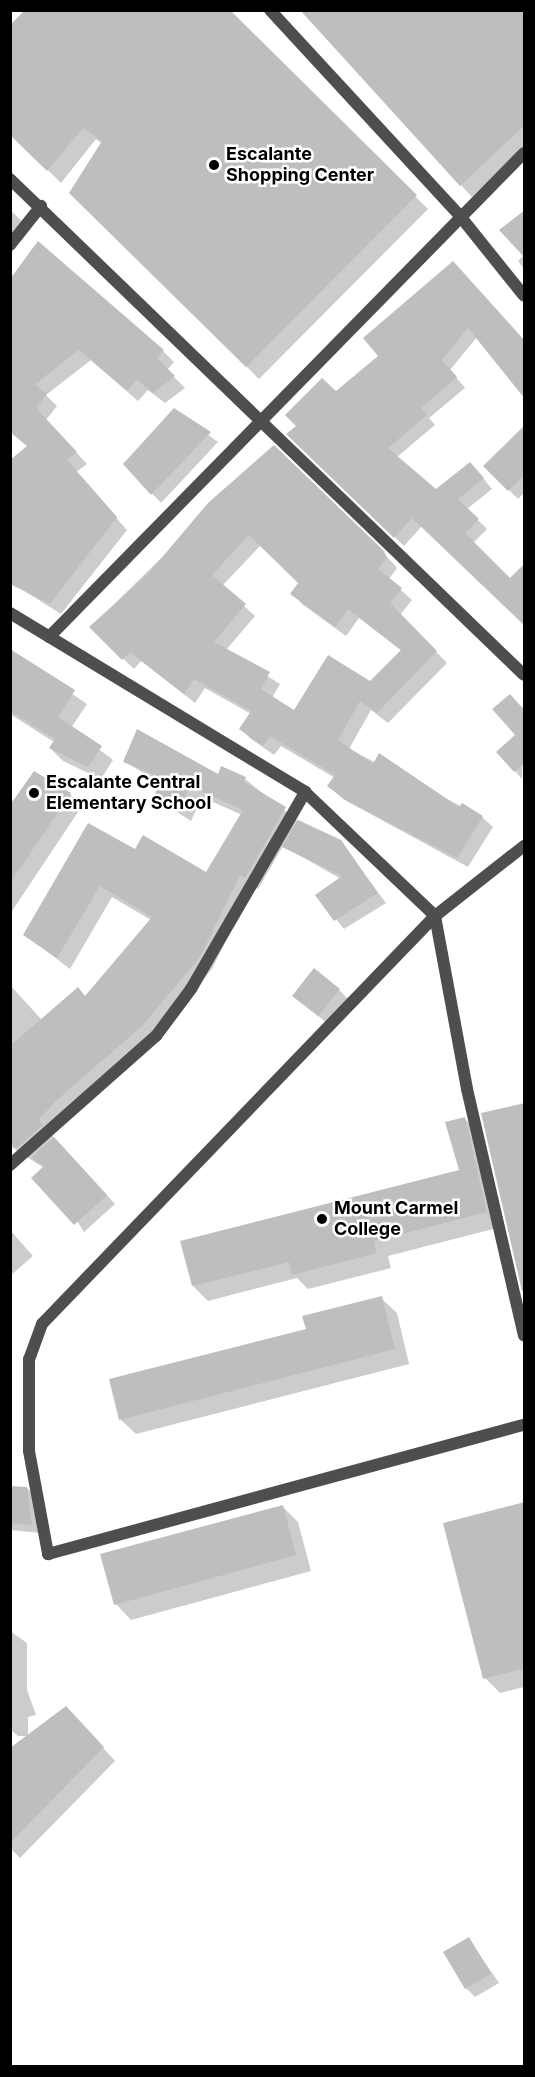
<!DOCTYPE html>
<html>
<head>
<meta charset="utf-8">
<style>
  body { margin:0 }
  #map { position:relative; width:535px; height:2077px; overflow:hidden; background:#fff; font-family:Inter,sans-serif }
  div>[style] { position:absolute }
  .shadow>* { inset:0; background:#0003 }
  .building>* { inset:0; background:#bebebe }
  .lane>* { height:12px; margin:-6px; padding:0 6px; transform-origin:6px; border-radius:6px; background:#4e4e4e }
  .street>* { height:12px; margin:-6px; padding:0 6px; transform-origin:6px; border-radius:6px; background:#4e4e4e }
  .dots>* { width:16px; height:16px; translate:-50% -50%; box-sizing:border-box; border:3px solid #fff; border-radius:50% }
  span { translate:-50% -50%; white-space:nowrap; text-align:center; line-height:1.15; -webkit-text-stroke:5px #fff; paint-order:stroke }
  .poi-label { font-size:18px; color:#000; font-weight:700 }
  .left { translate:0 -50%; text-align:left }
  .frame { position:absolute; inset:0; border:12px solid #000; pointer-events:none }
</style>
</head>
<body>
<div id="map">
  <div class="shadow">
    <div style="clip-path:polygon(227px 10px,428px 209px,259px 379px,71px 193px,102px 144px,96px 139px,61px 183px,10px 133px)"></div>
    <div style="clip-path:polygon(524px 10px,524px 148px,472px 197px,307px 17px)"></div>
    <div style="clip-path:polygon(10px 210px,25px 224px,10px 241px)"></div>
    <div style="clip-path:polygon(524px 212px,524px 269px,518px 261px,524px 255px)"></div>
    <div style="clip-path:polygon(39px 243px,163px 351px,174px 362px,167px 370px,185px 388px,165px 403px,148px 390px,138px 401px,91px 360px,46px 395px,57px 406px,46px 420px,87px 464px,76px 472px,127px 530px,61px 614px,10px 582px,28px 447px)"></div>
    <div style="clip-path:polygon(453px 264px,477px 337px,450px 370px,465px 388px,429px 418px,435px 425px,397px 457px,436px 491px,479px 473px,492px 489px,467px 509px,487px 529px,473px 543px,524px 624px,422px 526px,404px 546px,289px 434px,380px 356px)"></div>
    <div style="clip-path:polygon(174px 410px,218px 442px,161px 503px,125px 464px)"></div>
    <div style="clip-path:polygon(524px 427px,524px 493px,518px 499px,485px 466px)"></div>
    <div style="clip-path:polygon(evenodd,274px 447px,393px 563px,397px 568px,389px 579px,412px 600px,400px 615px,447px 663px,388px 723px,371px 710px,349px 749px,482px 817px,493px 827px,468px 867px,343px 799px,332px 789px,335px 778px,281px 746px,274px 755px,251px 739px,241px 729px,251px 714px,205px 688px,195px 703px,141px 661px,134px 669px,91px 627px,274px 447px,261px 545px,300px 583px,292px 593px,302px 604px,346px 636px,359px 618px,402px 651px,371px 683px,294px 713px,272px 698px,280px 684px,226px 650px,255px 616px,222px 586px,261px 545px)"></div>
    <div style="clip-path:polygon(10px 651px,87px 704px,71px 728px,113px 760px,101px 779px,63px 761px,50px 748px,54px 742px,10px 714px)"></div>
    <div style="clip-path:polygon(510px 696px,524px 709px,522px 779px,498px 752px,517px 735px)"></div>
    <div style="clip-path:polygon(124px 761px,218px 776px,222px 768px,245px 779px,298px 821px,340px 842px,386px 903px,344px 929px,317px 895px,341px 879px,283px 846px,258px 889px,253px 886px,212px 969px,154px 1038px,50px 1133px,115px 1204px,84px 1232px,44px 1168px,10px 1146px,10px 985px,42px 1020px,86px 998px,151px 920px,112px 897px,70px 969px,25px 935px,135px 851px,206px 874px,242px 815px,202px 797px,191px 821px,155px 798px,161px 784px)"></div>
    <div style="clip-path:polygon(70px 794px,82px 806px,10px 914px,10px 808px)"></div>
    <div style="clip-path:polygon(339px 990px,348px 999px,328px 1024px,294px 996px)"></div>
    <div style="clip-path:polygon(465px 1119px,480px 1134px,501px 1227px,388px 1256px,391px 1268px,308px 1289px,297px 1278px,208px 1301px,193px 1286px,461px 1171px)"></div>
    <div style="clip-path:polygon(10px 1230px,33px 1256px,10px 1276px)"></div>
    <div style="clip-path:polygon(381px 1298px,397px 1313px,409px 1364px,136px 1434px,120px 1419px)"></div>
    <div style="clip-path:polygon(10px 1488px,27px 1488px,36px 1497px,40px 1533px,10px 1530px)"></div>
    <div style="clip-path:polygon(524px 1504px,524px 1687px,500px 1693px,485px 1678px)"></div>
    <div style="clip-path:polygon(282px 1506px,298px 1522px,311px 1571px,131px 1620px,116px 1604px)"></div>
    <div style="clip-path:polygon(10px 1631px,27px 1643px,27px 1690px,36px 1715px,28px 1717px,28px 1736px,18px 1736px,10px 1729px)"></div>
    <div style="clip-path:polygon(78px 1720px,115px 1761px,20px 1858px,10px 1848px,10px 1750px)"></div>
    <div style="clip-path:polygon(469px 1939px,499px 1983px,475px 1997px,466px 1988px)"></div>
  </div>
  <div class="building">
    <div style="clip-path:polygon(25px 10px,230px 10px,417px 195px,246px 367px,69px 193px,102px 141px,83px 128px,47px 171px,10px 135px,10px 25px)"></div>
    <div style="clip-path:polygon(300px 10px,525px 10px,525px 125px,460px 186px)"></div>
    <div style="clip-path:polygon(525px 210px,525px 258px,499px 230px)"></div>
    <div style="clip-path:polygon(38px 241px,164px 350px,157px 358px,175px 376px,153px 393px,137px 380px,127px 391px,79px 350px,35px 384px,47px 394px,36px 408px,77px 452px,67px 460px,117px 517px,50px 604px,10px 584px,10px 460px,27px 446px,10px 432px,10px 279px)"></div>
    <div style="clip-path:polygon(453px 261px,525px 341px,525px 399px,468px 328px,442px 360px,457px 377px,421px 408px,427px 415px,388px 448px,436px 489px,470px 462px,484px 478px,458px 499px,479px 519px,465px 533px,510px 578px,525px 563px,525px 626px,412px 518px,394px 538px,286px 434px,296px 426px,285px 415px,322px 378px,336px 391px,378px 356px,363px 338px)"></div>
    <div style="clip-path:polygon(174px 408px,211px 432px,151px 495px,123px 464px)"></div>
    <div style="clip-path:polygon(525px 425px,525px 475px,508px 491px,483px 466px)"></div>
    <div style="clip-path:polygon(evenodd,274px 445px,383px 550px,387px 557px,378px 569px,402px 588px,390px 603px,437px 651px,377px 713px,360px 701px,338px 740px,373px 764px,379px 753px,459px 807px,462px 803px,483px 816px,457px 858px,347px 801px,327px 786px,335px 775px,270px 736px,263px 746px,239px 729px,251px 711px,194px 679px,184px 694px,130px 652px,122px 660px,89px 627px,148px 574px,208px 503px,274px 445px,249px 535px,298px 583px,290px 594px,335px 627px,348px 609px,401px 650px,370px 681px,328px 655px,294px 710px,261px 689px,270px 672px,214px 642px,246px 604px,212px 575px,249px 535px)"></div>
    <div style="clip-path:polygon(10px 649px,75px 690px,58px 717px,102px 746px,88px 767px,49px 748px,55px 739px,10px 711px)"></div>
    <div style="clip-path:polygon(510px 694px,525px 711px,525px 763px,514px 772px,496px 752px,515px 735px,492px 709px)"></div>
    <div style="clip-path:polygon(137px 729px,218px 774px,221px 766px,246px 777px,244px 782px,286px 807px,245px 878px,240px 875px,200px 957px,142px 1026px,58px 1099px,38px 1120px,43px 1125px,17px 1148px,10px 1144px,10px 1046px,78px 987px,85px 996px,152px 917px,100px 886px,57px 958px,23px 935px,88px 823px,135px 849px,143px 835px,206px 872px,243px 810px,190px 786px,178px 810px,153px 798px,162px 778px,123px 762px)"></div>
    <div style="clip-path:polygon(34px 771px,71px 793px,10px 883px,10px 805px)"></div>
    <div style="clip-path:polygon(298px 820px,341px 840px,378px 893px,334px 921px,315px 895px,342px 876px,282px 847px)"></div>
    <div style="clip-path:polygon(314px 968px,340px 989px,318px 1016px,292px 996px)"></div>
    <div style="clip-path:polygon(525px 1103px,525px 1291px,522px 1291px,481px 1113px)"></div>
    <div style="clip-path:polygon(465px 1117px,487px 1212px,374px 1241px,377px 1253px,292px 1275px,289px 1262px,192px 1286px,180px 1241px,459px 1170px,445px 1122px)"></div>
    <div style="clip-path:polygon(54px 1137px,107px 1195px,74px 1225px,31px 1178px,44px 1166px,31px 1158px)"></div>
    <div style="clip-path:polygon(382px 1296px,395px 1349px,119px 1420px,109px 1379px,306px 1329px,302px 1316px)"></div>
    <div style="clip-path:polygon(10px 1486px,27px 1487px,32px 1525px,10px 1523px)"></div>
    <div style="clip-path:polygon(525px 1502px,525px 1668px,483px 1679px,443px 1523px)"></div>
    <div style="clip-path:polygon(283px 1505px,296px 1555px,114px 1605px,100px 1554px)"></div>
    <div style="clip-path:polygon(66px 1706px,104px 1747px,10px 1843px,10px 1748px)"></div>
    <div style="clip-path:polygon(469px 1937px,491px 1974px,465px 1989px,443px 1952px)"></div>
  </div>
  <div class="lane">
    <div style="left:435px;top:916px;width:566px;rotate:133.93deg"></div>
    <div style="left:42px;top:1324px;width:37px;rotate:110deg"></div>
    <div style="left:29px;top:1359px;width:92px;rotate:90deg"></div>
    <div style="left:29px;top:1451px;width:105px;rotate:79.5deg"></div>
    <div style="left:48px;top:1554px;width:493px;rotate:-15.2deg"></div>
    <div style="left:435px;top:916px;width:176px;rotate:79.5deg"></div>
    <div style="left:467px;top:1089px;width:253px;rotate:77deg"></div>
  </div>
  <div class="street">
    <div style="left:270px;top:10px;width:280px;rotate:47.3deg"></div>
    <div style="left:460px;top:216px;width:102px;rotate:51.3deg"></div>
    <div style="left:10px;top:179px;width:714px;rotate:43.98deg"></div>
    <div style="left:10px;top:245px;width:50px;rotate:-51.5deg"></div>
    <div style="left:10px;top:613px;width:345px;rotate:31.2deg"></div>
    <div style="left:305px;top:792px;width:180px;rotate:43.6deg"></div>
    <div style="left:435px;top:916px;width:113px;rotate:-38.2deg"></div>
    <div style="left:49px;top:637px;width:678px;rotate:-45.54deg"></div>
    <div style="left:10px;top:1165px;width:195px;rotate:-41.5deg"></div>
    <div style="left:156px;top:1036px;width:59px;rotate:-53.3deg"></div>
    <div style="left:191px;top:989px;width:228px;rotate:-59.9deg"></div>
  </div>
  <div class="dots">
    <div style="left:214px;top:165px;background:#000"></div>
    <div style="left:34px;top:793px;background:#000"></div>
    <div style="left:322px;top:1219px;background:#000"></div>
  </div>
  <div class="poi-label">
    <span class="left" style="left:226px;top:165px">Escalante<br>Shopping Center</span>
    <span class="left" style="left:46px;top:793px">Escalante Central<br>Elementary School</span>
    <span class="left" style="left:334px;top:1219px">Mount Carmel<br>College</span>
  </div>
  <div class="frame"></div>
</div>
</body>
</html>
